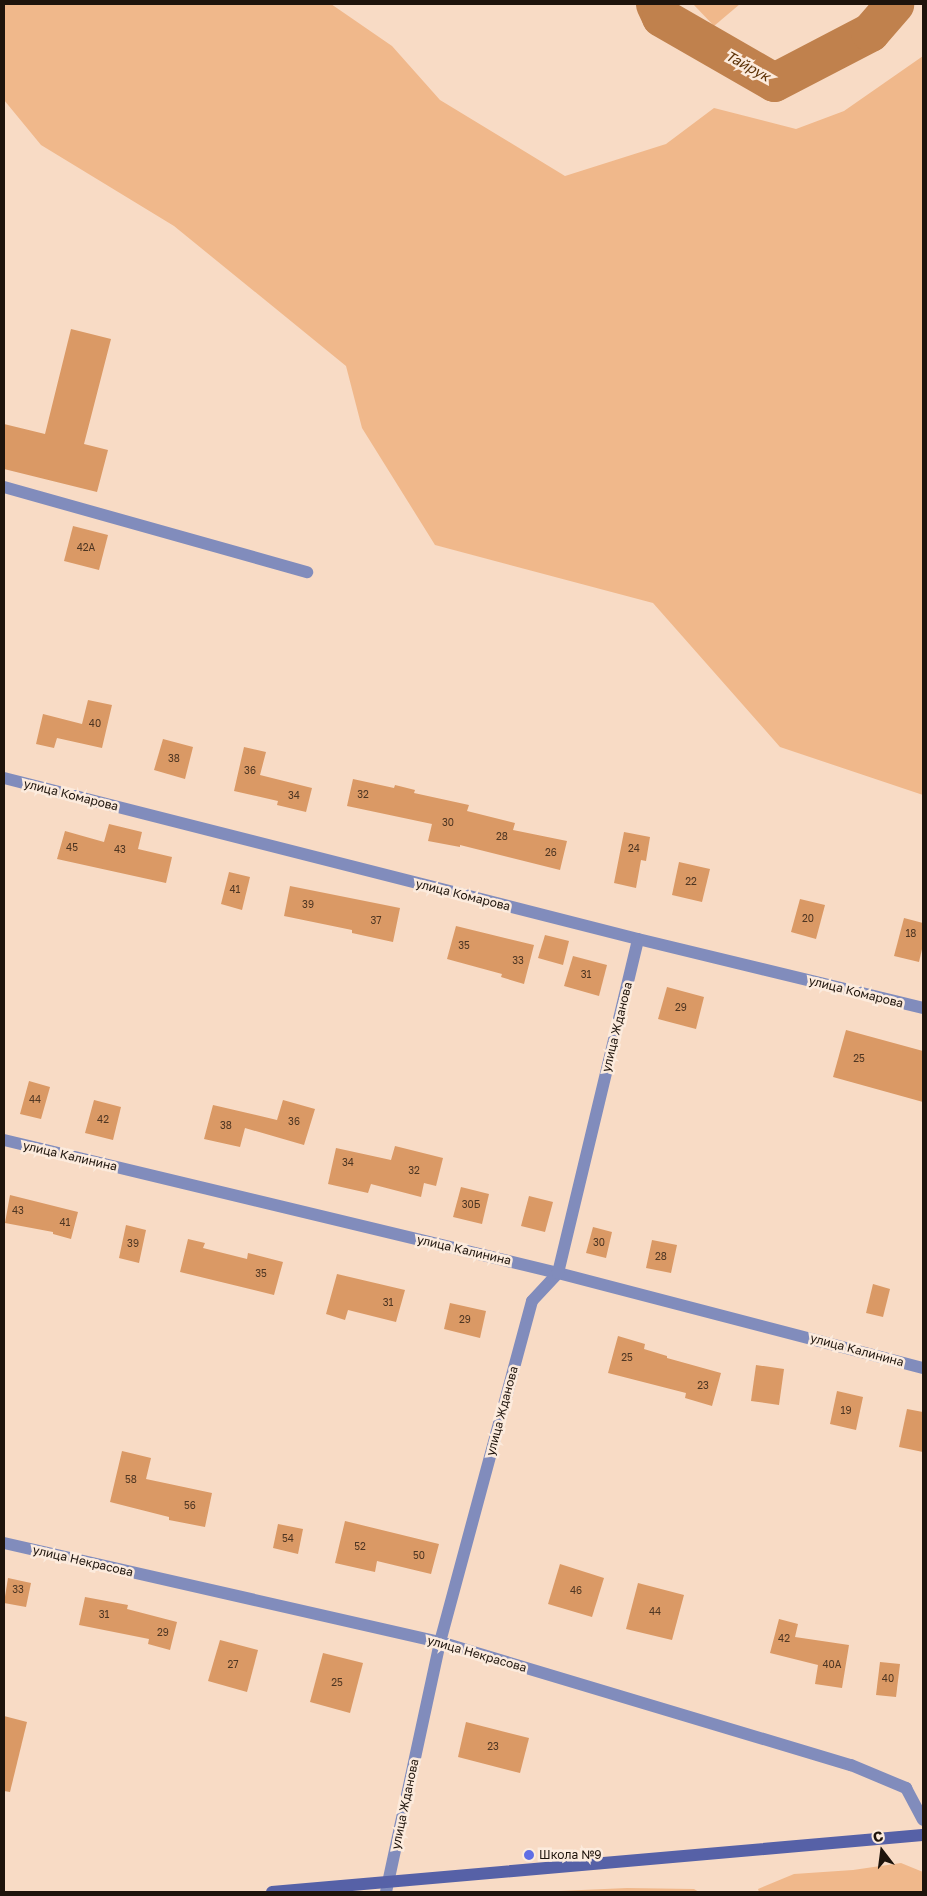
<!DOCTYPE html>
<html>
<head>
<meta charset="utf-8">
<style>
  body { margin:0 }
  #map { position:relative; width:927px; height:1896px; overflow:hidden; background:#f8dbc5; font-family:"Golos Text",sans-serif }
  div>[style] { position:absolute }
  .green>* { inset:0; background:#f0b88b }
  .river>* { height:39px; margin:-19.5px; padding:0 19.5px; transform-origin:19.5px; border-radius:19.5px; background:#c0814d }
  .building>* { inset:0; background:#da9965 }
  .street>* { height:12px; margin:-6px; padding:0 6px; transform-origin:6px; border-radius:6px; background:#818cbc }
  .secondary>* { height:12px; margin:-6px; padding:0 6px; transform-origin:6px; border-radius:6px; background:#5661a7 }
  .dots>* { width:14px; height:14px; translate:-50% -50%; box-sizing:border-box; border:2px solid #fcebdd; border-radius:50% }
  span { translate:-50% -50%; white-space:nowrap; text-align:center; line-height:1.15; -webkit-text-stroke:5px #fcebdd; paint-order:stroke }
  .number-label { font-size:10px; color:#4d3522 }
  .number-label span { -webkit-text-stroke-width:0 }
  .street-label { font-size:12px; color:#1e140c }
  .poi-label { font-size:12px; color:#1e140c }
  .left { translate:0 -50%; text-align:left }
  .water-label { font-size:14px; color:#5d3308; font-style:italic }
  .frame { position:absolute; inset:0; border:5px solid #1e140c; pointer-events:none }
  .north { position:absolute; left:857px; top:1826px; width:50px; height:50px; -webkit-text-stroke:4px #fcebdd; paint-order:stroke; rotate:345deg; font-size:14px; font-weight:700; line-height:20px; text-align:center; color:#1e140c }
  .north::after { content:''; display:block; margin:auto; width:18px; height:22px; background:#1e140c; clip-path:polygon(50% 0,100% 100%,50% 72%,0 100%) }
</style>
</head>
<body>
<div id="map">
  <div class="green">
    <div style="clip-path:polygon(4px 4px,331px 4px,392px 46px,440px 100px,565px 176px,666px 144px,714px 108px,796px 129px,844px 111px,923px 56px,923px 795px,780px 747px,653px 603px,435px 545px,362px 428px,346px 366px,174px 226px,41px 145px,4px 100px)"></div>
    <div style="clip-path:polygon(693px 4px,740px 4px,714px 26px)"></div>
    <div style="clip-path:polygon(901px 1863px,923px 1872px,923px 1892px,759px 1892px,758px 1889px,794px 1874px,853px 1870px)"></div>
    <div style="clip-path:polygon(627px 1888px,694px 1889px,699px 1892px,536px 1892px)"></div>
  </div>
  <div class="river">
    <div style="left:655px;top:4px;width:14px;rotate:65deg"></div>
    <div style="left:661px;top:17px;width:130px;rotate:29.9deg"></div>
    <div style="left:774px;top:82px;width:108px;rotate:-27.5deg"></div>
    <div style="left:870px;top:32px;width:37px;rotate:-49deg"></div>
  </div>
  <div class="building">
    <div style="clip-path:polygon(71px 329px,111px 339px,84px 444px,108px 450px,97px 492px,4px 469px,4px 424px,45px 434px)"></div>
    <div style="clip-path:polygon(73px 526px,108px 535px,99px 570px,64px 561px)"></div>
    <div style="clip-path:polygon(88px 700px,112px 705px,102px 748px,57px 738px,54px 748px,36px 744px,43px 714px,82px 724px)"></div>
    <div style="clip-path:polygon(163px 739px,193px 747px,185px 779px,154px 770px)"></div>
    <div style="clip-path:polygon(244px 747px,266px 752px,260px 775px,312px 788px,306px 812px,277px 805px,278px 801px,234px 791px)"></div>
    <div style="clip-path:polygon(353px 779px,394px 788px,395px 785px,415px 790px,414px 793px,469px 805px,467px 811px,515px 823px,513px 830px,567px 841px,560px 870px,460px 845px,460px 847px,428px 841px,432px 824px,347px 806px)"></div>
    <div style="clip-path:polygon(109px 824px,142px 832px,138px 849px,172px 857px,166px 883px,57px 859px,65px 831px,104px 842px)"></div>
    <div style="clip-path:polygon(624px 832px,650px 837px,646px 861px,641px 860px,636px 888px,614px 883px)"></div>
    <div style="clip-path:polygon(679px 862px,710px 869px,702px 902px,672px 895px)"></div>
    <div style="clip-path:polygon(229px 872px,250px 877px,242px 910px,221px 904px)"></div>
    <div style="clip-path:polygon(290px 886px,400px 908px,393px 942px,352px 933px,352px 930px,284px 916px)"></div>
    <div style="clip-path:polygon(800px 899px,825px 905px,816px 939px,791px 932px)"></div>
    <div style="clip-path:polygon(904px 918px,923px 923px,923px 945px,919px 962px,894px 956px)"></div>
    <div style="clip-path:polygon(456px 926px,534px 945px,524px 984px,501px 977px,502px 974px,447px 959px)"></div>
    <div style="clip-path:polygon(545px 935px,569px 941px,563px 965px,538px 958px)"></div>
    <div style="clip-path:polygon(573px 956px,607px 965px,599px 996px,564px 986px)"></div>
    <div style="clip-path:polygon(667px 987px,704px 997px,696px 1029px,658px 1019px)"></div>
    <div style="clip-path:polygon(846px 1030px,923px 1051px,923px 1102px,833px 1077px)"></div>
    <div style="clip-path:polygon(29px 1081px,50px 1087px,41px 1119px,20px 1114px)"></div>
    <div style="clip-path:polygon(94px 1100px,121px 1107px,113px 1140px,85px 1133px)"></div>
    <div style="clip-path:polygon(283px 1100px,315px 1109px,304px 1145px,245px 1128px,240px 1147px,204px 1139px,213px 1105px,277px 1120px)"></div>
    <div style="clip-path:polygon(395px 1146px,443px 1158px,436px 1186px,424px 1183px,421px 1197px,371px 1184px,368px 1193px,328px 1184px,336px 1148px,391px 1160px)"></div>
    <div style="clip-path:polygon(461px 1187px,489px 1194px,482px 1224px,453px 1217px)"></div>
    <div style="clip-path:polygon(10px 1195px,78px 1212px,71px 1239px,53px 1234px,53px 1232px,5px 1223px)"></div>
    <div style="clip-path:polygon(529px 1196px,553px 1202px,545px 1232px,521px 1226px)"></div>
    <div style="clip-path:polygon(126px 1225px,146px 1230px,139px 1263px,119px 1258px)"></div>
    <div style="clip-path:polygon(593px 1227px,612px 1232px,606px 1258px,586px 1253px)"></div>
    <div style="clip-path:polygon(188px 1239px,205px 1243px,203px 1248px,247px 1259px,248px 1253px,283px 1262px,274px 1295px,180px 1272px)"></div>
    <div style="clip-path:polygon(652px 1240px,677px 1245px,671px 1273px,646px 1268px)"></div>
    <div style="clip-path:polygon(337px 1274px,405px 1290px,396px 1322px,348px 1310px,345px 1320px,326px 1314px)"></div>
    <div style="clip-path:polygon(873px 1284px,890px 1289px,883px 1317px,866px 1313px)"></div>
    <div style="clip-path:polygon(450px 1303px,486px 1311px,480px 1338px,444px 1329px)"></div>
    <div style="clip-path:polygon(618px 1336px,645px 1344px,644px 1349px,667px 1356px,667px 1358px,721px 1373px,712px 1406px,685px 1398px,686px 1393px,608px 1373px)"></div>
    <div style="clip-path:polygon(756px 1365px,784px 1369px,779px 1405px,751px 1401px)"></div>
    <div style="clip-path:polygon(837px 1391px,863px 1397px,856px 1430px,830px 1424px)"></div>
    <div style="clip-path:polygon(907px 1409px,923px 1412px,923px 1452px,899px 1447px)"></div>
    <div style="clip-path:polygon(122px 1451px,151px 1458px,146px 1479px,212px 1493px,205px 1527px,169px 1520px,169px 1517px,110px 1502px)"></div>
    <div style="clip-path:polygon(345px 1521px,439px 1544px,431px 1574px,377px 1561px,375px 1572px,335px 1563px)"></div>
    <div style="clip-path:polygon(278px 1524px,303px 1529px,298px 1554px,273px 1548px)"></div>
    <div style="clip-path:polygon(560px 1564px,604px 1578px,592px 1617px,548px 1604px)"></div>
    <div style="clip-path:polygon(8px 1578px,31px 1583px,26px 1607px,4px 1603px)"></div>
    <div style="clip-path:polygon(638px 1583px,684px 1595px,672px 1640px,626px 1629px)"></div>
    <div style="clip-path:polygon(85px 1597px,128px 1605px,127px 1609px,177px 1622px,170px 1650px,148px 1644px,149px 1639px,79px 1625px)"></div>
    <div style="clip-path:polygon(779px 1619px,798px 1624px,795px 1637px,849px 1645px,842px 1688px,815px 1684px,818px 1665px,770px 1653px)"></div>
    <div style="clip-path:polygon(220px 1640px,258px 1650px,247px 1692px,208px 1681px)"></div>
    <div style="clip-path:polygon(323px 1653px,363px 1663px,350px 1713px,310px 1702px)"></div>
    <div style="clip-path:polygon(880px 1662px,900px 1664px,896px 1697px,876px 1695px)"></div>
    <div style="clip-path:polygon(4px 1716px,27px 1722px,10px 1792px,4px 1791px)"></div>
    <div style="clip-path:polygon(466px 1722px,529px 1738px,520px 1773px,458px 1757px)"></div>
  </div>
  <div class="street">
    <div style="left:4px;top:487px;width:315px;rotate:15.7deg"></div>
    <div style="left:4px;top:778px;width:654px;rotate:14.25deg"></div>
    <div style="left:638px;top:939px;width:293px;rotate:13.6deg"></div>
    <div style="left:4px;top:1140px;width:570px;rotate:13.5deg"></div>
    <div style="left:558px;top:1273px;width:377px;rotate:14.6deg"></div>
    <div style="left:4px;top:1543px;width:447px;rotate:12.8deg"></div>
    <div style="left:440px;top:1642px;width:429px;rotate:16.7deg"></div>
    <div style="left:851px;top:1765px;width:60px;rotate:22.7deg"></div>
    <div style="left:906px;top:1788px;width:36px;rotate:62deg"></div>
    <div style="left:386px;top:1892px;width:256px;rotate:-77.8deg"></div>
    <div style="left:440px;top:1642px;width:353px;rotate:-74.9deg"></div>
    <div style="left:532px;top:1301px;width:38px;rotate:-47deg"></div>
    <div style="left:558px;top:1273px;width:343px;rotate:-76.5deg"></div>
  </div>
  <div class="secondary">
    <div style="left:272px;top:1892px;width:653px;rotate:-5deg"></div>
  </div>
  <div class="dots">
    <div style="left:529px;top:1855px;background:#606ee5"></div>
  </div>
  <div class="number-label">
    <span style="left:86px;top:548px">42А</span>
    <span style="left:95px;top:724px">40</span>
    <span style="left:174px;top:759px">38</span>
    <span style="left:250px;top:771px">36</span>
    <span style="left:363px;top:795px">32</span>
    <span style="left:294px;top:796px">34</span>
    <span style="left:448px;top:823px">30</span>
    <span style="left:502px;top:837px">28</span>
    <span style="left:72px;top:848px">45</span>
    <span style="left:634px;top:849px">24</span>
    <span style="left:120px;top:850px">43</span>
    <span style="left:551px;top:853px">26</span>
    <span style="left:691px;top:882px">22</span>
    <span style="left:235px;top:890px">41</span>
    <span style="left:308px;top:905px">39</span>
    <span style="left:808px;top:919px">20</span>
    <span style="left:376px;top:921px">37</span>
    <span style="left:911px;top:934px">18</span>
    <span style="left:464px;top:946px">35</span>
    <span style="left:518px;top:961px">33</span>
    <span style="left:586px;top:975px">31</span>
    <span style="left:681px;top:1008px">29</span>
    <span style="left:859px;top:1059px">25</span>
    <span style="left:35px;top:1100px">44</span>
    <span style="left:103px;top:1120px">42</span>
    <span style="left:294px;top:1122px">36</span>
    <span style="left:226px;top:1126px">38</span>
    <span style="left:348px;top:1163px">34</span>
    <span style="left:414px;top:1171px">32</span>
    <span style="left:471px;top:1205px">30Б</span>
    <span style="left:18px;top:1211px">43</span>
    <span style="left:65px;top:1223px">41</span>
    <span style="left:599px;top:1243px">30</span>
    <span style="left:133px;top:1244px">39</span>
    <span style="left:661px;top:1257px">28</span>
    <span style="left:261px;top:1274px">35</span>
    <span style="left:388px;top:1303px">31</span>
    <span style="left:465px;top:1320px">29</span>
    <span style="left:627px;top:1358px">25</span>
    <span style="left:703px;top:1386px">23</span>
    <span style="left:846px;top:1411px">19</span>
    <span style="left:131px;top:1480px">58</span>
    <span style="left:190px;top:1506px">56</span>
    <span style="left:288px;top:1539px">54</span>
    <span style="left:360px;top:1547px">52</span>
    <span style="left:419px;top:1556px">50</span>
    <span style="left:18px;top:1590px">33</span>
    <span style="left:576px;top:1591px">46</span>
    <span style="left:655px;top:1612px">44</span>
    <span style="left:104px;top:1615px">31</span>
    <span style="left:163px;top:1633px">29</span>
    <span style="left:784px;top:1639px">42</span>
    <span style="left:233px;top:1665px">27</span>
    <span style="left:832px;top:1665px">40А</span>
    <span style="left:888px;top:1679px">40</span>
    <span style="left:337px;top:1683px">25</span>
    <span style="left:493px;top:1747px">23</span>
  </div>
  <div class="street-label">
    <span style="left:71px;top:795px;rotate:14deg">улица Комарова</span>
    <span style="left:463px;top:895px;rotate:14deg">улица Комарова</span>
    <span style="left:856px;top:992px;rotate:14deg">улица Комарова</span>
    <span style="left:617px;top:1027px;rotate:-76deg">улица Жданова</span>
    <span style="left:70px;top:1156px;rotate:13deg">улица Калинина</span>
    <span style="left:464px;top:1250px;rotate:13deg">улица Калинина</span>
    <span style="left:857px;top:1350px;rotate:15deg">улица Калинина</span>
    <span style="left:502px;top:1411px;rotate:-75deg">улица Жданова</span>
    <span style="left:83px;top:1561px;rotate:13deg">улица Некрасова</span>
    <span style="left:477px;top:1654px;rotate:16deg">улица Некрасова</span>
    <span style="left:405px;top:1804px;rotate:-78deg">улица Жданова</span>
  </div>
  <div class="poi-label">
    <span class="left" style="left:539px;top:1855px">Школа №9</span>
  </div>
  <div class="water-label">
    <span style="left:748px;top:66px;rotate:29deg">Тайрук</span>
  </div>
  <div class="frame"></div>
  <div class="north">С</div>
</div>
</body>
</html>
